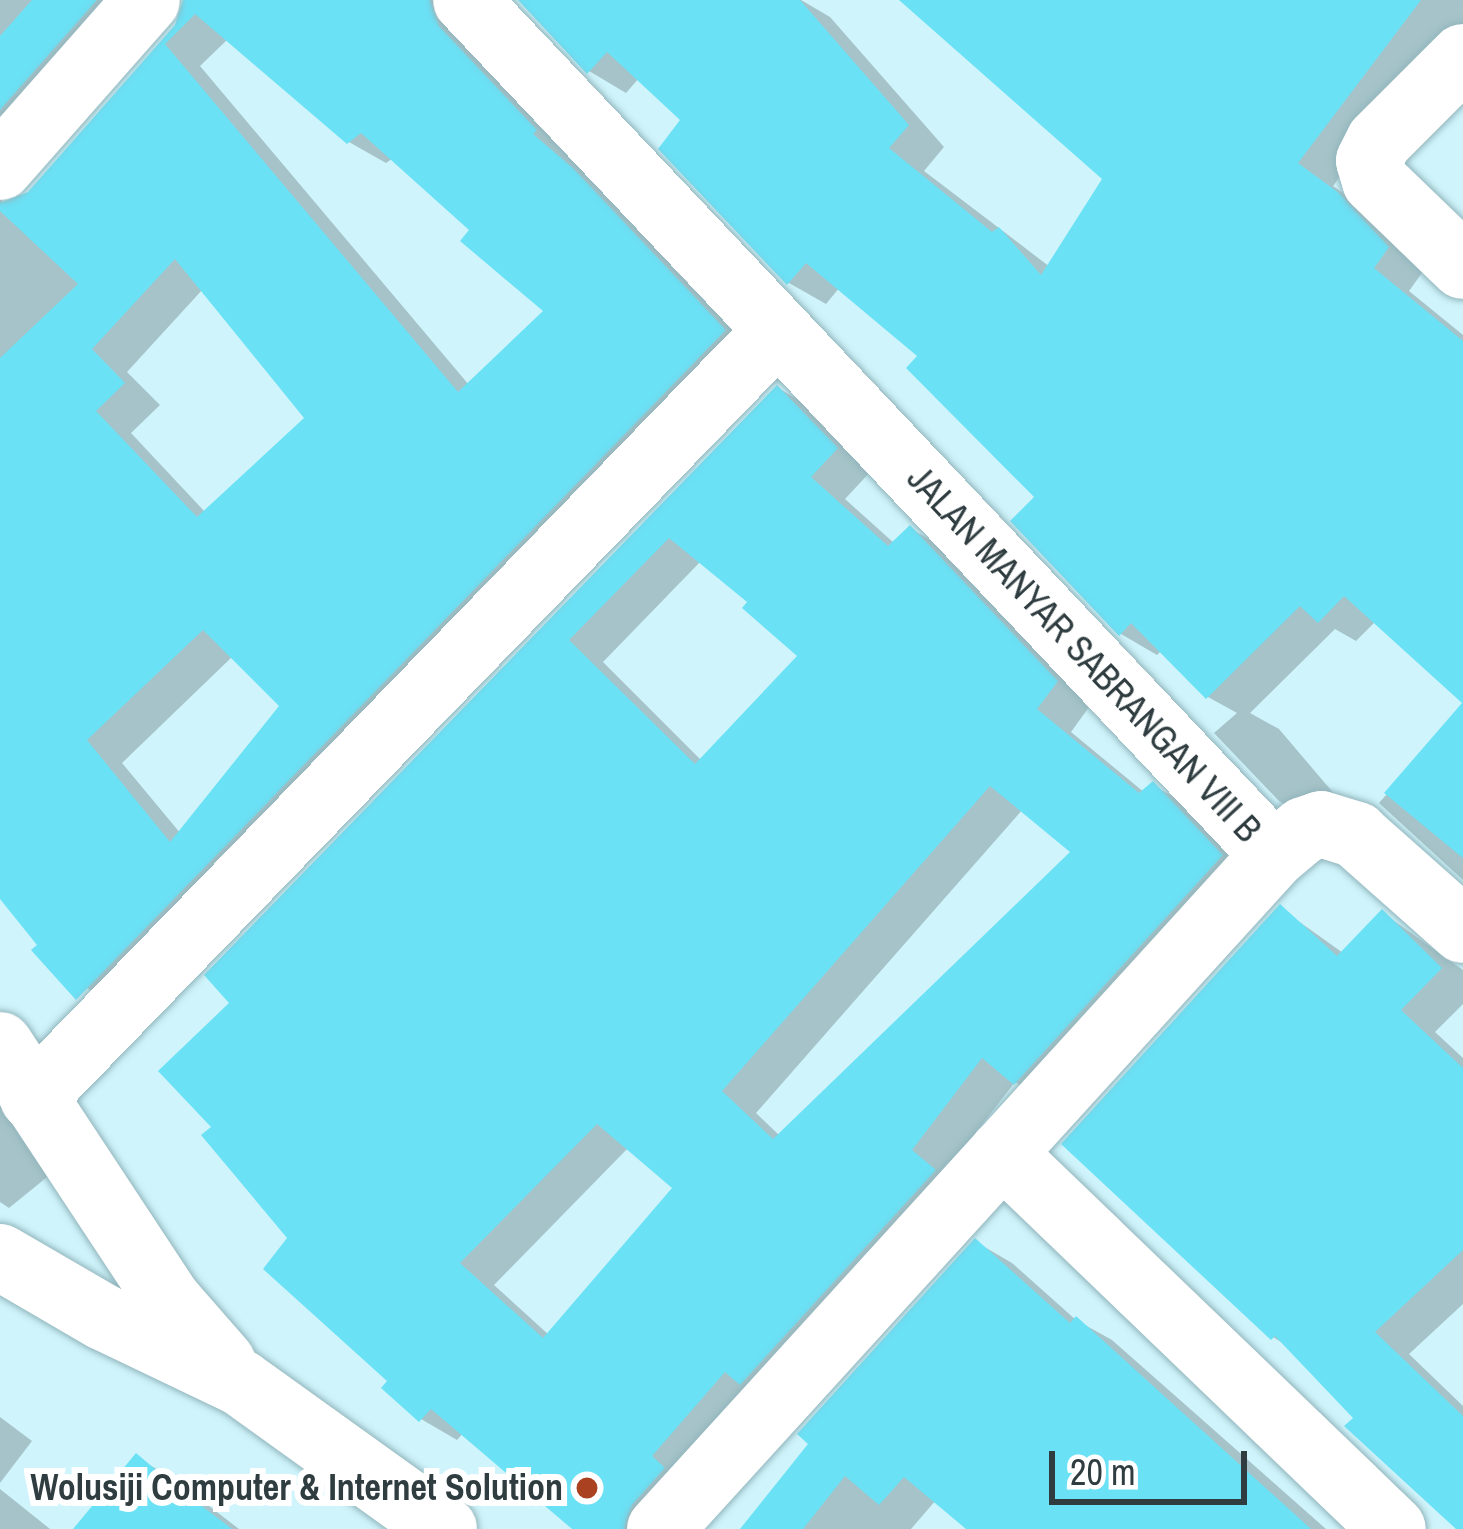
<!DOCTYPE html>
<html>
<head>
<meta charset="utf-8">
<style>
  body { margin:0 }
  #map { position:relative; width:1463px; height:1529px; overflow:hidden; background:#cff4fb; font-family:"Archivo Narrow",sans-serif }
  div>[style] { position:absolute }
  .shadow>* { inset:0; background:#0003 }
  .building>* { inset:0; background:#6be1f6 }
  .roads { filter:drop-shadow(0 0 3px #92b5bc) drop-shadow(0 0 3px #92b5bc) }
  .street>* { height:66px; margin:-33px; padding:0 33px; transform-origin:33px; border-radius:33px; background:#fff }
  .dots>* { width:33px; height:33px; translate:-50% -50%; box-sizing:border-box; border:6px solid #fff; border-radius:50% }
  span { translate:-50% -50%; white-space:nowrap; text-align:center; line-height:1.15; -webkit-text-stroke:12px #fff; paint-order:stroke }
  .street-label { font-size:36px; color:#2f3d40 }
  .poi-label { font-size:36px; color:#2f3d40; font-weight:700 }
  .right { translate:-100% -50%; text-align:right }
  .scale { position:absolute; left:1049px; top:1451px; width:198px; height:54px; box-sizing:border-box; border:6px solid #2f3d40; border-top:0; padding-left:15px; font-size:36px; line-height:42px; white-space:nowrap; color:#2f3d40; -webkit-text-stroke:9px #fff; paint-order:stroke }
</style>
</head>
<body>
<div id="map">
  <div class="shadow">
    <div style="clip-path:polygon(0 0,152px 0,0 180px)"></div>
    <div style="clip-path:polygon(evenodd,186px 0,473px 0,572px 152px,568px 157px,610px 193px,761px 352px,124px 1009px,87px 988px,0 895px,0 191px,3px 206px,30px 194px,178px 25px,186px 0,228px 39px,349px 142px,386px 163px,393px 158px,474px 230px,548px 311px,469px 385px,200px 66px,228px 39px,186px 0,203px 289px,308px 419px,206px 513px,131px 433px,160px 405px,127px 372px,203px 289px,186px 0,233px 656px,283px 706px,181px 834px,122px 763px,233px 656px)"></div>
    <div style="clip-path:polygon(522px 0,801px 0,830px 17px,944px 147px,924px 171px,1050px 267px,1106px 179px,969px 0,1463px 0,1463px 48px,1432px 55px,1333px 186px,1377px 217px,1424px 270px,1409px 291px,1463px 335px,1463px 700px,1376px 621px,1356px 641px,1335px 629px,1250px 713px,1279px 729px,1347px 809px,1316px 823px,1279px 801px,1214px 733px,1237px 713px,1208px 697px,1162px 650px,1157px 655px,1121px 634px,1038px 497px,922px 356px,840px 287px,826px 304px,789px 283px,662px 148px,684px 120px,639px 78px,626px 93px,589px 71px)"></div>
    <div style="clip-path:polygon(evenodd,778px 388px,814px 409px,872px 470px,845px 499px,894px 543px,911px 529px,947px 549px,1092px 703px,1071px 732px,1145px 793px,1153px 785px,1189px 806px,1257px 878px,1051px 1103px,1015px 1082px,669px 1529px,579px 1529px,464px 1432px,457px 1440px,421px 1419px,216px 1127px,233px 1003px,778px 388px,701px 561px,751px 602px,802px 656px,702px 761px,603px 662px,701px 561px,778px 388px,1023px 809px,1075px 852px,780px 1136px,756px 1113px,1023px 809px,778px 388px,629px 1147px,676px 1188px,549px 1335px,494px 1285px,629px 1147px)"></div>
    <div style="clip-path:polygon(1463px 707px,1463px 880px,1379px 803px)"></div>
    <div style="clip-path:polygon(1280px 908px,1343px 953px,1383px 913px,1463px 970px,1463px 1004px,1435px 1032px,1463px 1058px,1463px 1304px,1409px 1354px,1463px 1406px,1463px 1529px,1289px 1347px,1273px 1337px)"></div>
    <div style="clip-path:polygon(0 1084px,57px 1169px,9px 1208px,0 1202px)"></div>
    <div style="clip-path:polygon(976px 1242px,1012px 1263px,1076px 1320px,1112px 1340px,1326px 1529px,971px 1529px,936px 1500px,911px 1529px,743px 1529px)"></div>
    <div style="clip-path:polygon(0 1417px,32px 1441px,0 1483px)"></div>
    <div style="clip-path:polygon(136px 1457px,174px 1479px,239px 1529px,77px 1529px)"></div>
    <div style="clip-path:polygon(0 1489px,50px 1529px,0 1529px)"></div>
  </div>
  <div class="building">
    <div style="clip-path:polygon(32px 0,97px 0,0 110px,0 36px)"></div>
    <div style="clip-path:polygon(evenodd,183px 0,430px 0,439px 26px,537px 130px,533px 134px,573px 168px,726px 330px,76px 1000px,31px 950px,37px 945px,0 899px,0 358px,78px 284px,0 211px,0 203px,28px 192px,175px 25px,183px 0,195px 14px,347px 144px,361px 133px,469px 230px,460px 241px,543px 311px,458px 392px,165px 44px,195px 14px,183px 0,175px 259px,304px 418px,197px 517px,96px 411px,125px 383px,92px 349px,175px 259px,183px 0,203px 630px,279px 706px,170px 842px,87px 740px,203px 630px)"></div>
    <div style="clip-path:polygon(518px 0,800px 0,909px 125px,889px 148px,992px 232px,999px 227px,1041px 275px,1102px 179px,899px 0,1421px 0,1298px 163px,1339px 193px,1389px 247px,1374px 268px,1463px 341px,1463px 858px,1384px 793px,1462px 703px,1344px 596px,1318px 623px,1300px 606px,1206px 699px,1131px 623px,1119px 636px,1010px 521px,1034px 497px,906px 368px,917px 356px,806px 263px,787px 285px,658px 149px,680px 120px,607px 52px,587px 74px)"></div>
    <div style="clip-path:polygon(evenodd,777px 385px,838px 448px,811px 477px,888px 546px,910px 525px,1058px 681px,1037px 709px,1139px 793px,1153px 781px,1223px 855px,1014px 1085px,982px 1058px,912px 1150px,936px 1170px,740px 1385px,725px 1372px,652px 1456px,665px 1468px,632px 1505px,624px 1529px,572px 1529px,431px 1409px,419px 1422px,381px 1388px,387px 1381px,263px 1269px,287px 1238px,201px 1135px,211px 1127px,158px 1071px,229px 1003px,204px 975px,777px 385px,669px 538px,747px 602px,742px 608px,797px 656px,695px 764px,569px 640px,669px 538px,777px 385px,990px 786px,1070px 852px,773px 1139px,722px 1091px,990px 786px,777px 385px,597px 1124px,672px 1188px,543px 1338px,460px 1263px,597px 1124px)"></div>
    <div style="clip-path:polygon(1280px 904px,1337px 956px,1382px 909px,1442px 968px,1401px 1010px,1463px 1068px,1463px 1250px,1375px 1332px,1463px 1416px,1463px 1529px,1456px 1529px,1344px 1426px,1353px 1418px,1275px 1336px,1271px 1340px,1061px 1144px)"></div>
    <div style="clip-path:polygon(975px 1238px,1070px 1323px,1076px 1316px,1311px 1529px,966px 1529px,904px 1477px,879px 1505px,845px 1476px,803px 1529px,740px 1529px,808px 1444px,797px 1434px)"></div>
    <div style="clip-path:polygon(136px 1453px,169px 1481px,232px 1529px,73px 1529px)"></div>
  </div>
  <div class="roads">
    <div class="street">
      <div style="left:466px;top:0;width:1176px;rotate:46.62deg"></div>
      <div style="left:1463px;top:57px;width:119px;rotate:135deg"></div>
      <div style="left:1379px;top:141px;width:22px;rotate:117deg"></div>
      <div style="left:1369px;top:161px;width:21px;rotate:73deg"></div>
      <div style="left:1375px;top:181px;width:122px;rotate:44deg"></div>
      <div style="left:0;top:167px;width:222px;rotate:-48.6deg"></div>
      <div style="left:0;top:1045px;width:307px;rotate:56.6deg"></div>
      <div style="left:169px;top:1301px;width:82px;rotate:48.9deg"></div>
      <div style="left:33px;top:1098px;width:1070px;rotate:-45.87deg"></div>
      <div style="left:1002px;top:1153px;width:542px;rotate:43.88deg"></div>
      <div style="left:0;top:1257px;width:119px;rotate:30.2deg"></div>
      <div style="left:103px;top:1317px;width:153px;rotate:25.6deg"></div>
      <div style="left:241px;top:1383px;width:250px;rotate:35.7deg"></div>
      <div style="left:660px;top:1529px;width:912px;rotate:-47.67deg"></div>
      <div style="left:1274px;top:855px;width:39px;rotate:-40deg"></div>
      <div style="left:1304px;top:830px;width:18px;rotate:-19deg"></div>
      <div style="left:1321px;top:824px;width:37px;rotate:17deg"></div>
      <div style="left:1356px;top:835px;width:143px;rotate:41.6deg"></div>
    </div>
  </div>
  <div class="dots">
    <div style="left:587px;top:1488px;background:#aa4221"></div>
  </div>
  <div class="street-label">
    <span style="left:1084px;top:654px;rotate:47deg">JALAN MANYAR SABRANGAN VIII B</span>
  </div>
  <div class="poi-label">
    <span class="right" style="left:563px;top:1488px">Wolusiji Computer &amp; Internet Solution</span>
  </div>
  <div class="scale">20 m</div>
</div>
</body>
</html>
